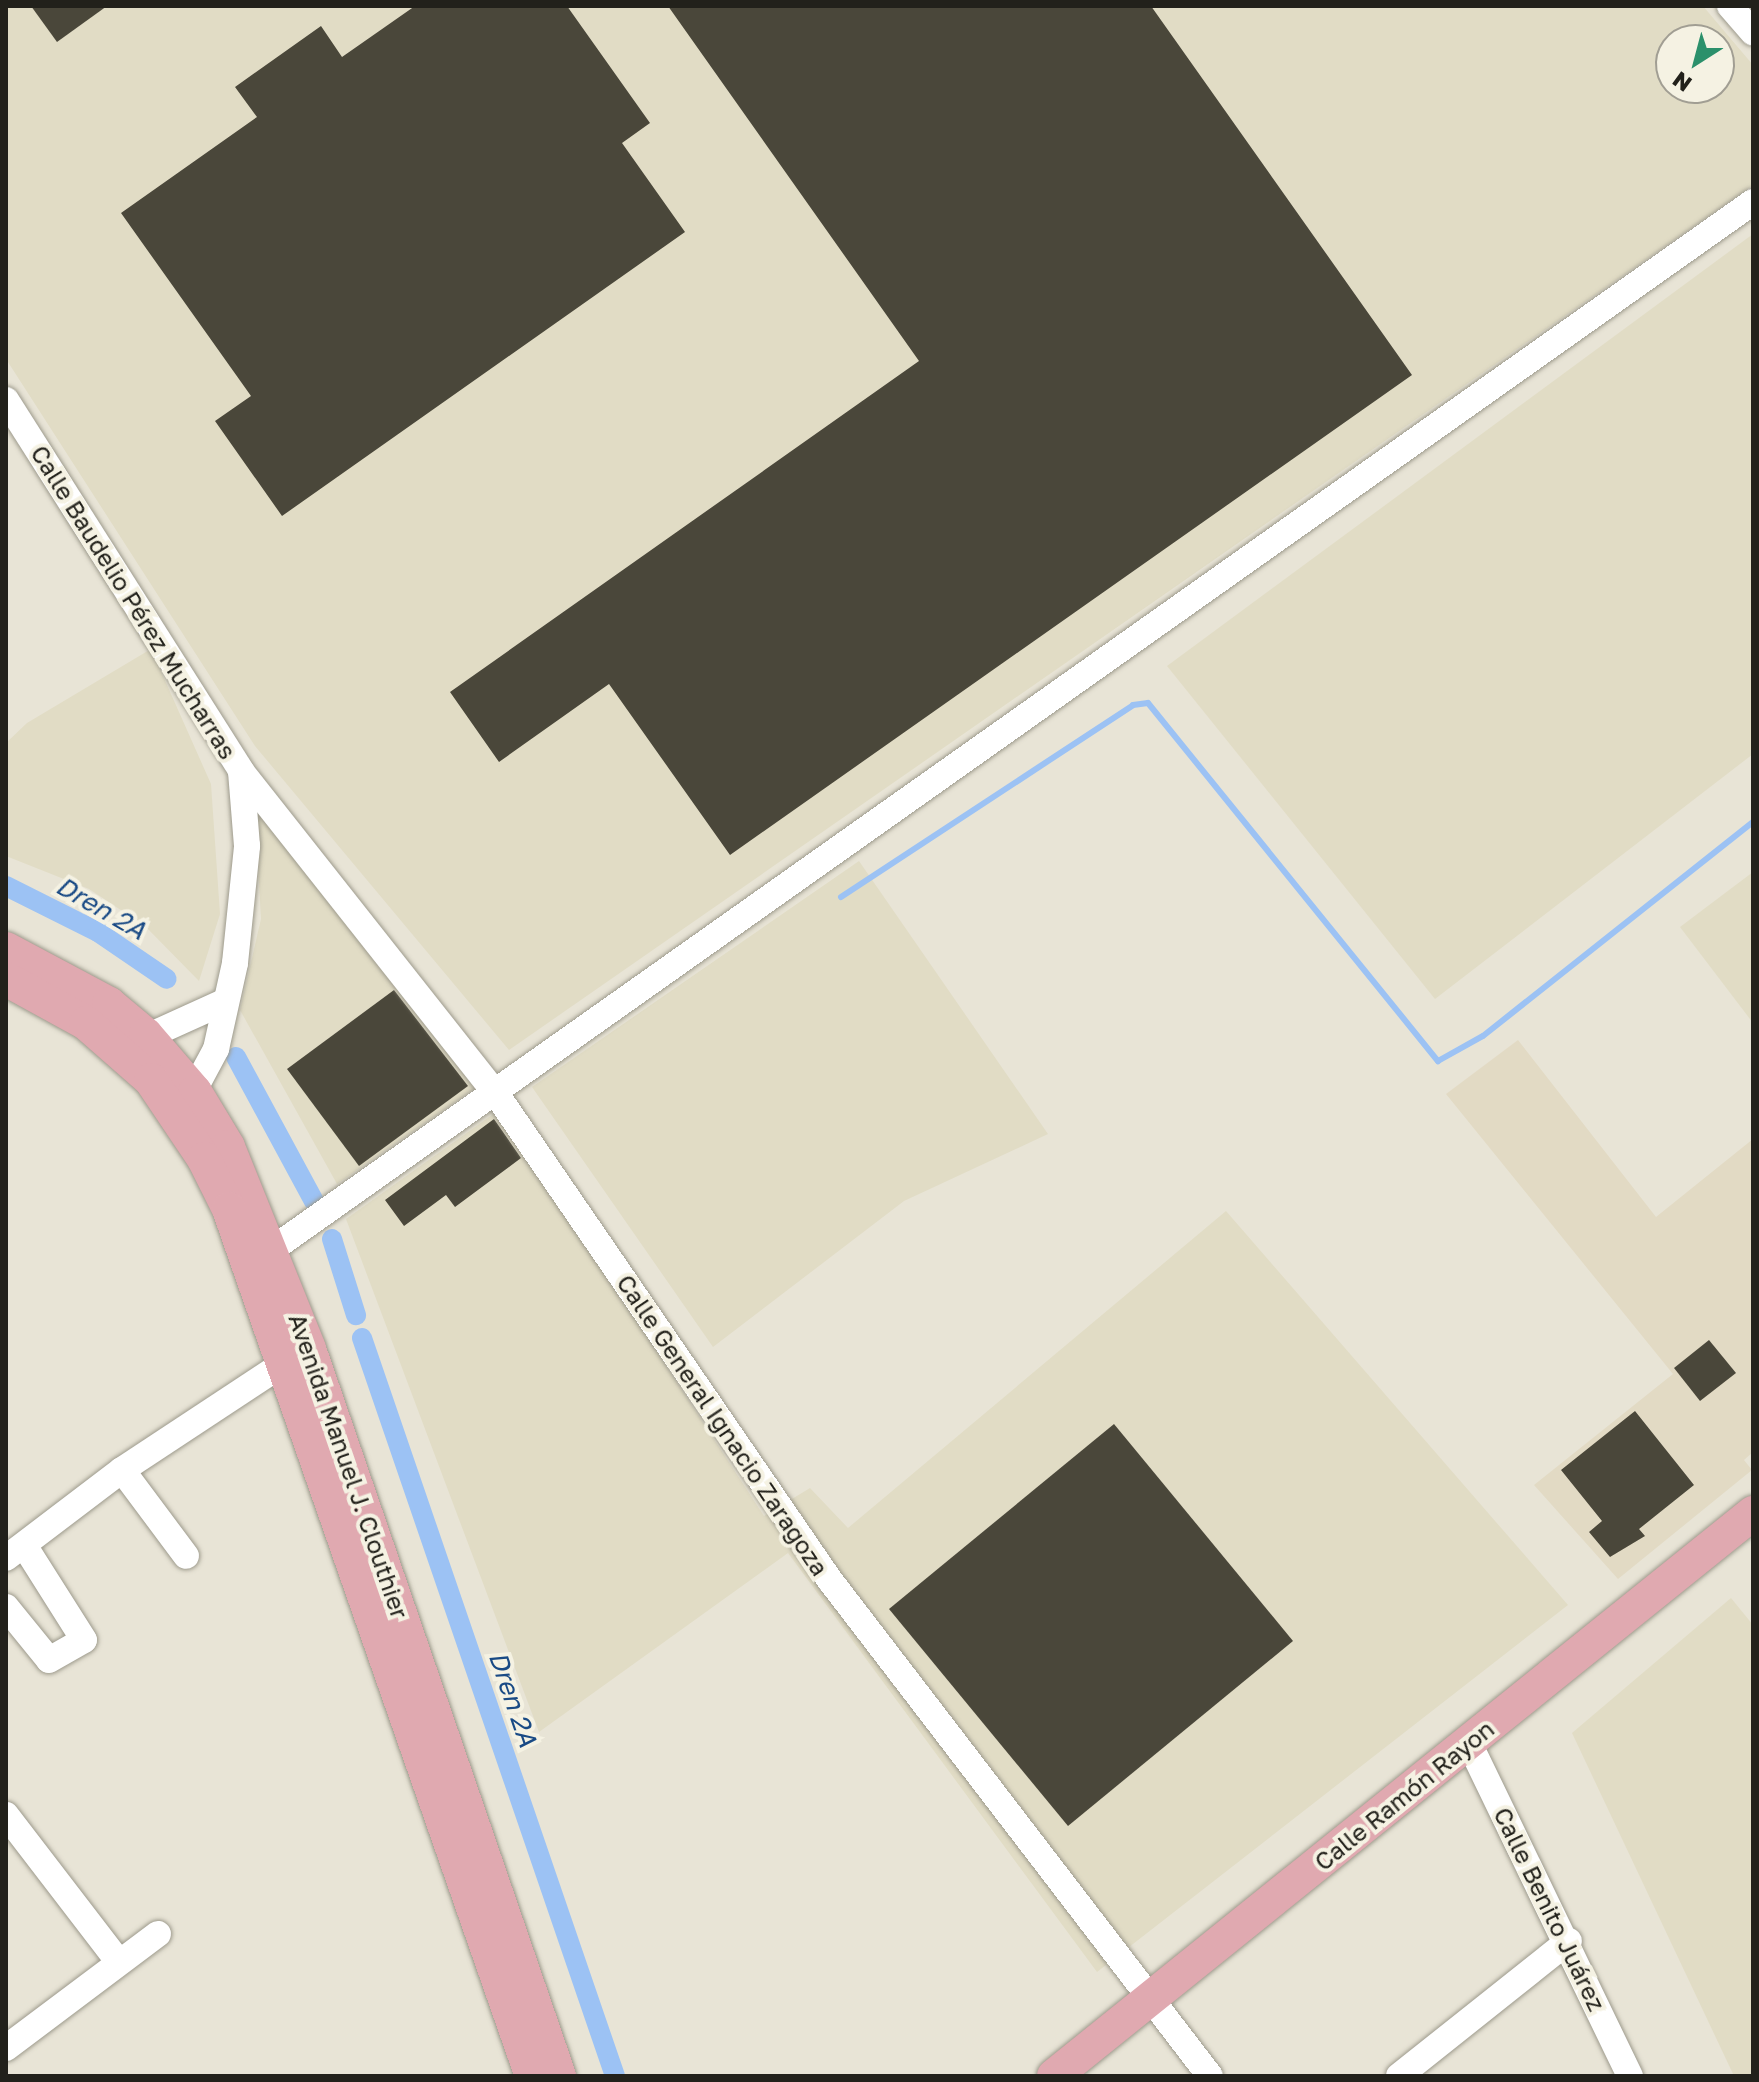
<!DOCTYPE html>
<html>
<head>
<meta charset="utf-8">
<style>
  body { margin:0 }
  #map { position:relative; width:1759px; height:2082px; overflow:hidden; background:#e8e4d6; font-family:"Golos Text",sans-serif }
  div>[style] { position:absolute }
  .commercial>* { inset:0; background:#e2dac4 }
  .built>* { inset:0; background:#e1dcc5 }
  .stream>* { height:6px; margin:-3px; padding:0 3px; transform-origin:3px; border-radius:3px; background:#9cc2f4 }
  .canal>* { height:20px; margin:-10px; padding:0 10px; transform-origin:10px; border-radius:10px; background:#9cc2f4 }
  .building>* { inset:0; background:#4a473a }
  .roads { filter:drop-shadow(0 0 2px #9d9a8c) drop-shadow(0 0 2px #9d9a8c) }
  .minor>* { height:26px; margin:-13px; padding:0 13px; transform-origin:13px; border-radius:13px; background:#fff }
  .major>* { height:34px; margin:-17px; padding:0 17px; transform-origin:17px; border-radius:17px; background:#e0a9b0 }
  span { translate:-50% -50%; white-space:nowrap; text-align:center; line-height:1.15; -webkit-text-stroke:8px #f5f2e3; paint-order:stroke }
  .street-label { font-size:24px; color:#22211b }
  .water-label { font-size:26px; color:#194a85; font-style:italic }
  .frame { position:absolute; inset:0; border:8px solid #22211b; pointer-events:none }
  .north { position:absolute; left:1655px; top:24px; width:80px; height:80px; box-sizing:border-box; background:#f5f2e3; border:2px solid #a19e93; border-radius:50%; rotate:216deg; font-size:22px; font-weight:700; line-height:32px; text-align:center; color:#22211b }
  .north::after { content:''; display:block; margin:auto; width:28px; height:36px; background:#2b906b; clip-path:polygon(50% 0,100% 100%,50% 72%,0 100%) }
</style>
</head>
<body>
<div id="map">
  <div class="commercial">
    <div style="clip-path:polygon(1518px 1040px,1656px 1217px,1753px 1139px,1753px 1452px,1744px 1460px,1752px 1470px,1618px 1579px,1534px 1485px,1673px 1374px,1446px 1094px)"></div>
  </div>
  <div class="built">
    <div style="clip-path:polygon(evenodd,6px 6px,1703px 6px,1753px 65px,1753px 185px,509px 1050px,255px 746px,6px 359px,6px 6px,1671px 40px,1719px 40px,1719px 88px,1671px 88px,1671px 40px)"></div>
    <div style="clip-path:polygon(1753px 234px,1753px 754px,1435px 999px,1167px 666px)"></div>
    <div style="clip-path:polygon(151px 649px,211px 784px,220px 914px,199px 981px,145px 926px,89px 889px,6px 856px,6px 743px,27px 723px)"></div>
    <div style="clip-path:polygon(255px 807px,478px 1086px,337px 1184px,240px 1010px,261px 919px)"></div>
    <div style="clip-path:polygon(859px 861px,1048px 1134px,904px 1201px,713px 1347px,532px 1087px)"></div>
    <div style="clip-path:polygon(1753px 872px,1753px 1023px,1680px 927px)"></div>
    <div style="clip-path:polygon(499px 1110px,764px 1516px,810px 1488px,848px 1528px,1226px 1211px,1568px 1605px,1097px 1972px,788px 1553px,539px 1732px,346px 1219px)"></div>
    <div style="clip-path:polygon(1731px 1598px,1753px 1625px,1753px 2076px,1734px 2076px,1572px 1733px)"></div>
  </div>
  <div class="stream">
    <div style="left:841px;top:897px;width:349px;rotate:-33.3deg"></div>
    <div style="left:1133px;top:705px;width:15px;rotate:-8deg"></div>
    <div style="left:1148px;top:703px;width:461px;rotate:51deg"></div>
    <div style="left:1438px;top:1061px;width:51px;rotate:-29.1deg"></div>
    <div style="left:1483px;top:1036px;width:345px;rotate:-38.4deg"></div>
  </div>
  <div class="canal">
    <div style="left:6px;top:886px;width:103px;rotate:26.6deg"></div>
    <div style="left:98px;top:932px;width:83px;rotate:34.3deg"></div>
    <div style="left:236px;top:1057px;width:164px;rotate:61.6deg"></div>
    <div style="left:332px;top:1239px;width:80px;rotate:72.5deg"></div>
    <div style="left:362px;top:1338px;width:780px;rotate:71.08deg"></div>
  </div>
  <div class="building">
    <div style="clip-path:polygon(31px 6px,107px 6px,57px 42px)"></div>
    <div style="clip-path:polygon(415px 6px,567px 6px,650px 123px,622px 143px,685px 232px,282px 516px,215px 421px,251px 396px,121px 213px,257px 117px,235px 87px,321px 26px,342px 57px)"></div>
    <div style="clip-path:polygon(668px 6px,1151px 6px,1412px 375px,730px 855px,609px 684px,499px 762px,450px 692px,919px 361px)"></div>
    <div style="clip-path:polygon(394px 990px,468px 1086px,359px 1166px,287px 1069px)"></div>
    <div style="clip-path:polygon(494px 1119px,521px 1158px,455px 1207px,446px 1195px,404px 1226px,385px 1200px)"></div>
    <div style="clip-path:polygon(1709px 1340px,1736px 1373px,1700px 1401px,1674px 1368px)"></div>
    <div style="clip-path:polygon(1635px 1411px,1694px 1485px,1639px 1529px,1645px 1536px,1610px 1557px,1589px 1532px,1602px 1521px,1561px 1470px)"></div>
    <div style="clip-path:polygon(1114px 1424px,1293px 1641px,1068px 1826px,889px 1609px)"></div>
  </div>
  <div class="roads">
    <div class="minor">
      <div style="left:1730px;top:6px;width:35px;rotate:49deg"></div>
      <div style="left:6px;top:400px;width:439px;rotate:57.6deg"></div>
      <div style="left:241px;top:771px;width:413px;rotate:51.7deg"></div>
      <div style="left:497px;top:1095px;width:587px;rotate:55.55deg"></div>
      <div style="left:829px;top:1579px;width:626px;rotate:52.53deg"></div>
      <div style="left:131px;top:1044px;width:104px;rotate:-24.4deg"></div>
      <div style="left:186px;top:1105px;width:64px;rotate:-61.8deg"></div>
      <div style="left:216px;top:1049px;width:88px;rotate:-77.5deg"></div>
      <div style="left:235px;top:963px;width:118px;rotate:-84.1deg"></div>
      <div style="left:247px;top:846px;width:75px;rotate:-94.6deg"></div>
      <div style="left:257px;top:1260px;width:1832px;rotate:-35.27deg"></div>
      <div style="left:122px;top:1470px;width:107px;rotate:53.3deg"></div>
      <div style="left:6px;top:1558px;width:146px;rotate:-37.2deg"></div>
      <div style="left:122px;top:1470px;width:211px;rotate:-33.4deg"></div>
      <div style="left:6px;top:1607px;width:68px;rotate:50.9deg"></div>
      <div style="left:49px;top:1660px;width:40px;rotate:-29.7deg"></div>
      <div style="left:84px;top:1640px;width:112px;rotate:-122.3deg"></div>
      <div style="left:1469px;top:1743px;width:370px;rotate:64.2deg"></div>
      <div style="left:6px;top:1815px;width:185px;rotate:52.5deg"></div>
      <div style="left:6px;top:2048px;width:190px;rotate:-36.9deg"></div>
      <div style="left:1399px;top:2076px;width:217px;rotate:-38.5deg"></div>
    </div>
    <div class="major">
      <div style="left:6px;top:949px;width:117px;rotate:28.1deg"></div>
      <div style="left:109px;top:1004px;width:48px;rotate:40deg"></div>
      <div style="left:146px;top:1035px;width:75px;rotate:49.3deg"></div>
      <div style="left:195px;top:1092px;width:64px;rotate:59deg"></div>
      <div style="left:228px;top:1147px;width:218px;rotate:68.1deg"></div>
      <div style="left:309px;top:1349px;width:769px;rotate:71.02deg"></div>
      <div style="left:6px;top:979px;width:91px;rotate:28.8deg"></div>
      <div style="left:86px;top:1023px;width:86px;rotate:41.2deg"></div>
      <div style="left:151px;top:1080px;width:95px;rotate:56.1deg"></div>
      <div style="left:204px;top:1159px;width:56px;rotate:63.4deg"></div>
      <div style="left:229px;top:1209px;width:918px;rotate:70.74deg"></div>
      <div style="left:1054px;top:2076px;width:898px;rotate:-38.85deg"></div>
    </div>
  </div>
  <div class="street-label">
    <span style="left:134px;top:602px;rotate:58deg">Calle Baudelio Pérez Mucharras</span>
    <span style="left:723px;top:1425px;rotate:56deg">Calle General Ignacio Zaragoza</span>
    <span style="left:349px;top:1466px;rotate:71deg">Avenida Manuel J. Clouthier</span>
    <span style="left:1404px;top:1795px;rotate:-39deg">Calle Ramón Rayon</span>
    <span style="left:1550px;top:1909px;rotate:64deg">Calle Benito Juárez</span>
  </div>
  <div class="water-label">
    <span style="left:101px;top:908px;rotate:30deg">Dren 2A</span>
    <span style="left:513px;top:1699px;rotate:71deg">Dren 2A</span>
  </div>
  <div class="frame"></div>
  <div class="north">N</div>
</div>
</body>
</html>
